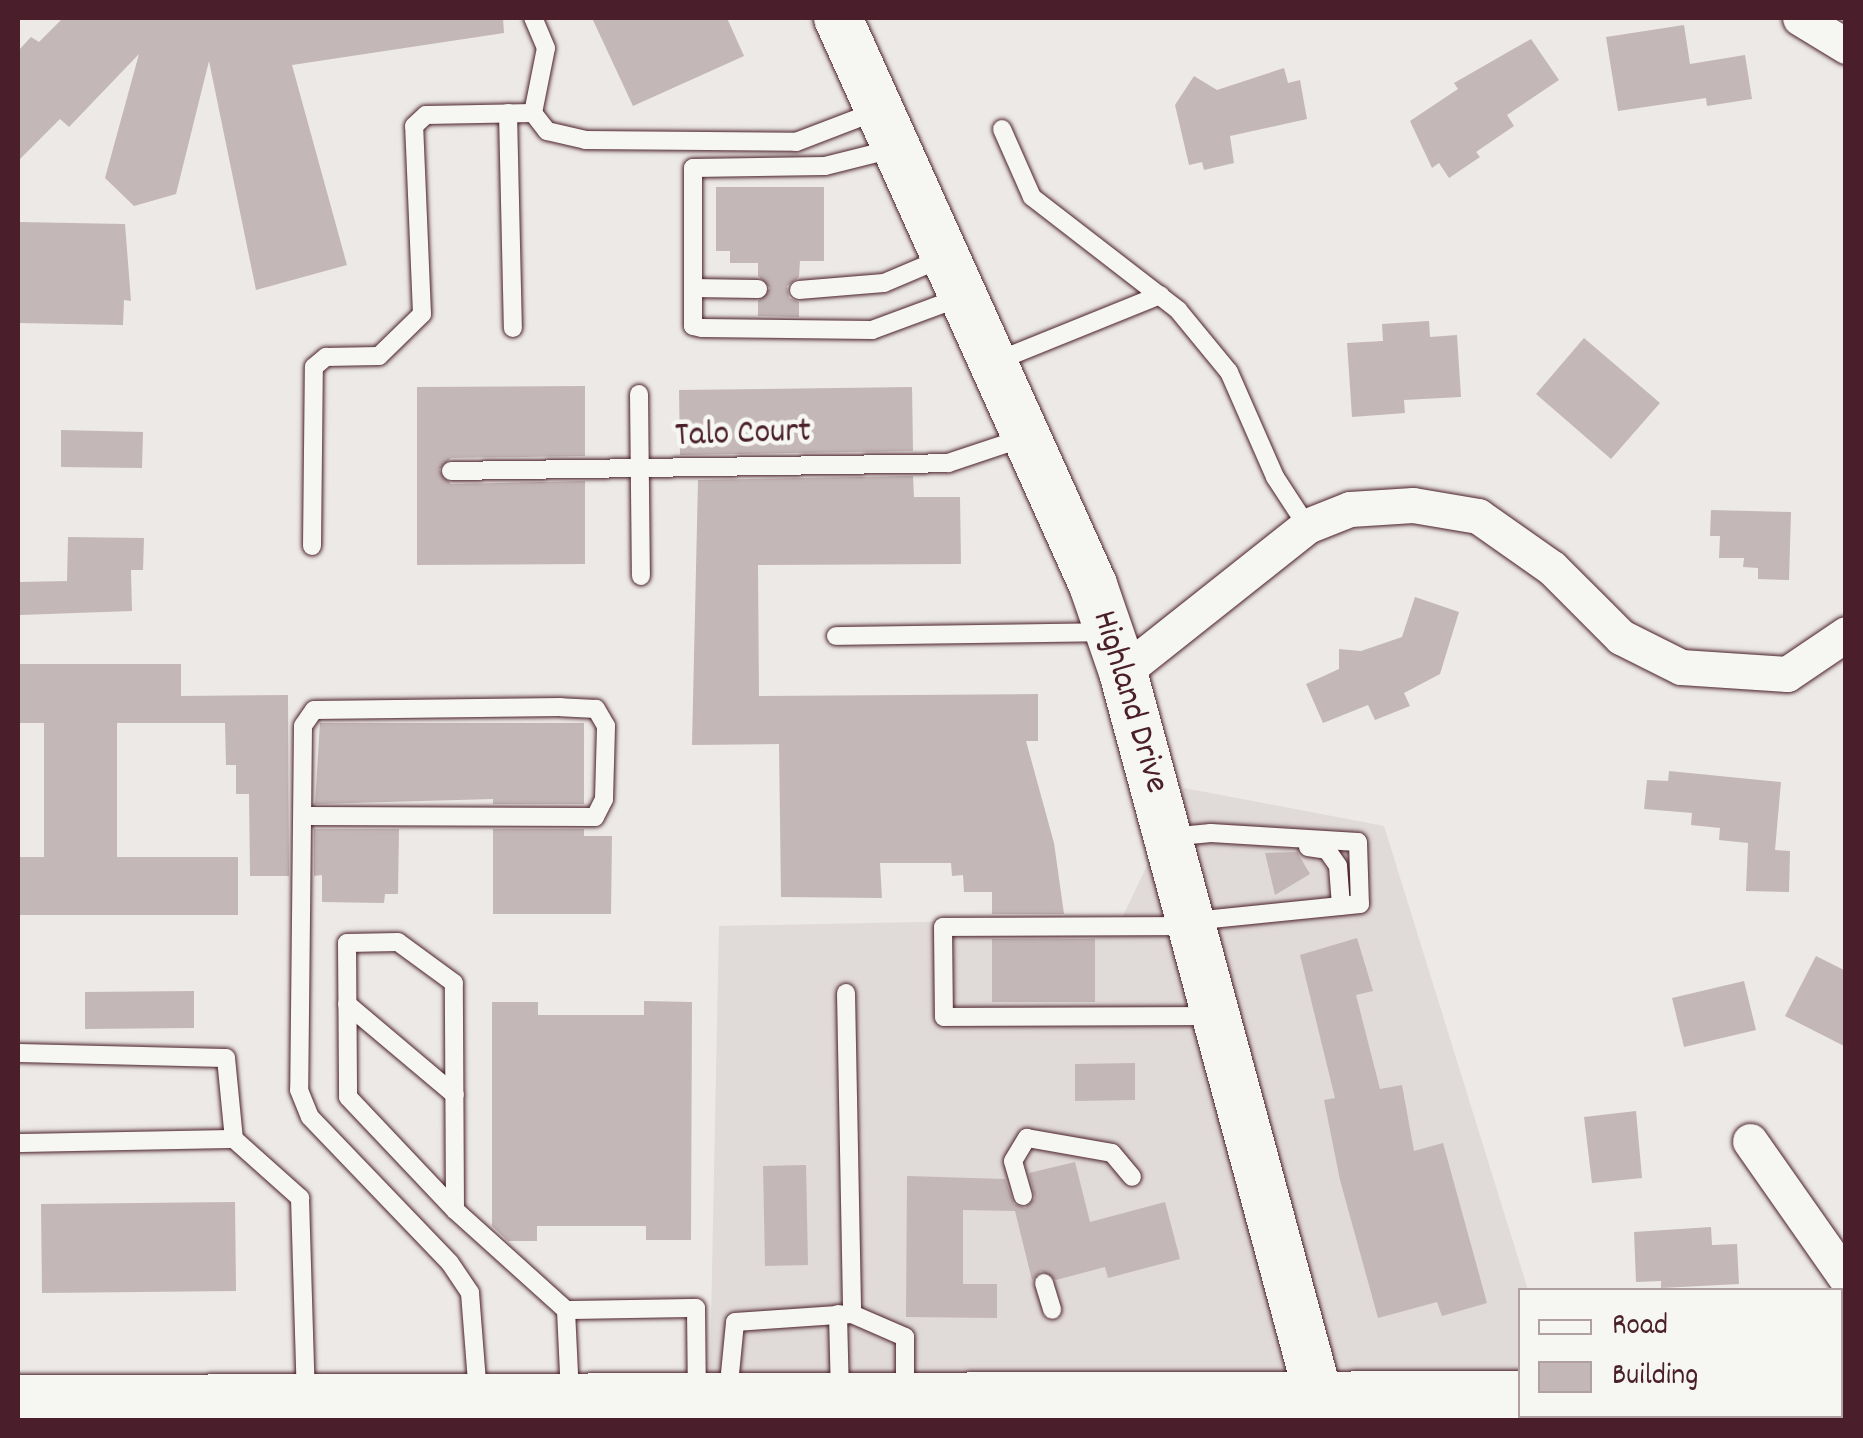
<!DOCTYPE html>
<html>
<head>
<meta charset="utf-8">
<style>
  body { margin:0 }
  #map { position:relative; width:1863px; height:1438px; overflow:hidden; background:#ece9e6; font-family:Dekko,sans-serif }
  div>[style] { position:absolute }
  .built>* { inset:0; background:#e0dad8 }
  .building>* { inset:0; background:#c4b7b7 }
  .roads { filter:drop-shadow(0 0 2px #4a1f2b) drop-shadow(0 0 2px #4a1f2b) }
  .lane>* { height:18px; margin:-9px; padding:0 9px; transform-origin:9px; border-radius:9px; background:#f6f6f2 }
  .street>* { height:35px; margin:-17.5px; padding:0 17.5px; transform-origin:17.5px; border-radius:17.5px; background:#f6f6f2 }
  .secondary>* { height:48px; margin:-24px; padding:0 24px; transform-origin:24px; border-radius:24px; background:#f6f6f2 }
  span { translate:-50% -50%; white-space:nowrap; text-align:center; line-height:1.15; -webkit-text-stroke:9px #f6f6f2; paint-order:stroke }
  .street-label { font-size:35px; color:#4a1f2b }
  .frame { position:absolute; inset:0; border:20px solid #4a1f2b; pointer-events:none }
  .legend { position:absolute; left:1518px; top:1288px; width:325px; height:130px; box-sizing:border-box; background:#f6f6f2; border:2px solid #b1a0a2; margin:0; padding:12px 18px; list-style:none; font-size:30px; color:#4a1f2b }
  .legend li { display:flex; align-items:center; gap:20px; height:50px }
  .legend b { width:50px; border:2px solid #b1a0a2 }
</style>
</head>
<body>
<div id="map">
  <div class="built">
    <div style="clip-path:polygon(1184px 788px,1384px 826px,1528px 1290px,1520px 1290px,1520px 1416px,1589px 1420px,709px 1420px,719px 926px,1122px 918px)"></div>
  </div>
  <div class="building">
    <div style="clip-path:polygon(63px 18px,503px 18px,504px 33px,292px 65px,347px 265px,256px 290px,209px 61px,176px 194px,134px 206px,105px 178px,139px 54px,69px 127px,60px 119px,18px 161px,18px 51px,31px 37px,39px 42px)"></div>
    <div style="clip-path:polygon(592px 18px,727px 18px,744px 56px,633px 106px)"></div>
    <div style="clip-path:polygon(1684px 25px,1690px 64px,1745px 55px,1752px 99px,1707px 106px,1706px 98px,1618px 111px,1606px 37px)"></div>
    <div style="clip-path:polygon(1531px 39px,1559px 80px,1507px 115px,1514px 126px,1476px 152px,1480px 157px,1449px 178px,1439px 163px,1432px 168px,1410px 121px,1458px 89px,1454px 83px)"></div>
    <div style="clip-path:polygon(1284px 68px,1288px 83px,1300px 80px,1307px 119px,1230px 136px,1234px 163px,1204px 170px,1202px 162px,1189px 165px,1175px 105px,1194px 76px,1217px 90px)"></div>
    <div style="clip-path:polygon(716px 187px,824px 187px,824px 261px,800px 261px,799px 277px,787px 286px,789px 298px,799px 302px,799px 317px,758px 316px,758px 301px,770px 288px,758px 276px,758px 263px,730px 263px,730px 251px,716px 251px)"></div>
    <div style="clip-path:polygon(18px 222px,125px 224px,131px 301px,124px 300px,123px 325px,18px 323px)"></div>
    <div style="clip-path:polygon(1429px 321px,1430px 337px,1457px 335px,1461px 397px,1404px 400px,1405px 413px,1352px 417px,1347px 343px,1383px 341px,1382px 324px)"></div>
    <div style="clip-path:polygon(1584px 338px,1660px 403px,1611px 459px,1536px 394px)"></div>
    <div style="clip-path:polygon(585px 386px,585px 456px,451px 458px,439px 470px,451px 484px,585px 481px,585px 564px,417px 565px,417px 387px)"></div>
    <div style="clip-path:polygon(912px 387px,913px 451px,680px 455px,679px 390px)"></div>
    <div style="clip-path:polygon(61px 430px,143px 432px,142px 468px,61px 467px)"></div>
    <div style="clip-path:polygon(913px 476px,914px 497px,960px 497px,961px 564px,758px 565px,759px 696px,1038px 694px,1038px 741px,1026px 741px,1054px 843px,1064px 914px,992px 914px,992px 892px,964px 892px,963px 875px,952px 876px,951px 863px,880px 863px,882px 898px,781px 897px,779px 744px,692px 745px,698px 480px)"></div>
    <div style="clip-path:polygon(1711px 510px,1791px 512px,1789px 580px,1758px 579px,1758px 568px,1743px 567px,1744px 558px,1719px 558px,1720px 536px,1710px 536px)"></div>
    <div style="clip-path:polygon(68px 537px,144px 538px,143px 570px,131px 570px,132px 611px,20px 615px,20px 582px,67px 581px)"></div>
    <div style="clip-path:polygon(1415px 597px,1459px 612px,1440px 674px,1404px 693px,1410px 706px,1375px 720px,1368px 705px,1323px 723px,1306px 684px,1339px 669px,1339px 649px,1361px 651px,1402px 637px)"></div>
    <div style="clip-path:polygon(18px 664px,181px 664px,181px 696px,288px 695px,289px 876px,250px 876px,249px 794px,236px 794px,236px 765px,226px 765px,225px 723px,117px 723px,117px 857px,238px 857px,238px 915px,18px 915px,18px 857px,44px 857px,44px 723px,18px 723px)"></div>
    <div style="clip-path:polygon(320px 723px,584px 723px,584px 804px,493px 804px,493px 799px,315px 804px)"></div>
    <div style="clip-path:polygon(1669px 771px,1781px 782px,1775px 850px,1790px 851px,1789px 892px,1746px 891px,1748px 843px,1719px 840px,1720px 828px,1691px 825px,1692px 813px,1644px 809px,1647px 780px,1668px 781px)"></div>
    <div style="clip-path:polygon(314px 829px,399px 829px,398px 894px,385px 894px,384px 903px,322px 902px,322px 875px,314px 876px)"></div>
    <div style="clip-path:polygon(493px 829px,584px 829px,584px 836px,612px 836px,611px 914px,493px 914px)"></div>
    <div style="clip-path:polygon(1297px 852px,1310px 874px,1275px 895px,1265px 853px)"></div>
    <div style="clip-path:polygon(1357px 938px,1373px 991px,1356px 995px,1380px 1089px,1402px 1085px,1414px 1151px,1443px 1143px,1487px 1303px,1442px 1316px,1437px 1302px,1378px 1318px,1340px 1180px,1324px 1100px,1335px 1098px,1300px 955px)"></div>
    <div style="clip-path:polygon(992px 939px,1095px 939px,1095px 1002px,992px 1002px)"></div>
    <div style="clip-path:polygon(1816px 956px,1846px 971px,1846px 1047px,1785px 1016px)"></div>
    <div style="clip-path:polygon(1744px 981px,1756px 1030px,1684px 1047px,1672px 998px)"></div>
    <div style="clip-path:polygon(194px 991px,194px 1028px,85px 1029px,85px 992px)"></div>
    <div style="clip-path:polygon(644px 1001px,692px 1002px,691px 1240px,646px 1240px,646px 1226px,537px 1226px,537px 1241px,508px 1241px,492px 1226px,492px 1002px,538px 1002px,538px 1015px,644px 1015px)"></div>
    <div style="clip-path:polygon(1135px 1063px,1135px 1100px,1075px 1101px,1075px 1064px)"></div>
    <div style="clip-path:polygon(1636px 1111px,1642px 1178px,1592px 1183px,1584px 1117px)"></div>
    <div style="clip-path:polygon(1075px 1162px,1090px 1222px,1165px 1202px,1180px 1259px,1108px 1278px,1105px 1267px,1056px 1280px,1041px 1271px,1032px 1280px,1015px 1211px,963px 1210px,963px 1284px,997px 1284px,997px 1318px,906px 1317px,907px 1176px,1005px 1179px,1014px 1204px,1025px 1208px,1035px 1198px,1029px 1173px)"></div>
    <div style="clip-path:polygon(806px 1165px,808px 1265px,765px 1266px,763px 1166px)"></div>
    <div style="clip-path:polygon(235px 1202px,236px 1291px,42px 1293px,41px 1204px)"></div>
    <div style="clip-path:polygon(1711px 1227px,1712px 1245px,1737px 1244px,1739px 1284px,1661px 1288px,1661px 1281px,1636px 1282px,1634px 1232px)"></div>
  </div>
  <div class="roads">
    <div class="lane">
      <div style="left:508px;top:113px;width:215px;rotate:88.7deg"></div>
      <div style="left:533px;top:113px;width:23px;rotate:52deg"></div>
      <div style="left:547px;top:131px;width:39px;rotate:13deg"></div>
      <div style="left:585px;top:140px;width:211px;rotate:0.5deg"></div>
      <div style="left:796px;top:142px;width:87px;rotate:-20.9deg"></div>
      <div style="left:1002px;top:129px;width:74px;rotate:66.2deg"></div>
      <div style="left:1032px;top:197px;width:185px;rotate:37.7deg"></div>
      <div style="left:1178px;top:310px;width:80px;rotate:50.6deg"></div>
      <div style="left:1229px;top:372px;width:115px;rotate:66.3deg"></div>
      <div style="left:1275px;top:477px;width:59px;rotate:56.9deg"></div>
      <div style="left:693px;top:288px;width:38px;rotate:90deg"></div>
      <div style="left:693px;top:326px;width:9px;rotate:13deg"></div>
      <div style="left:702px;top:328px;width:170px;rotate:0.7deg"></div>
      <div style="left:872px;top:330px;width:98px;rotate:-20.3deg"></div>
      <div style="left:758px;top:289px;width:65px;rotate:-179.1deg"></div>
      <div style="left:693px;top:288px;width:120px;rotate:-90deg"></div>
      <div style="left:693px;top:168px;width:132px;rotate:-0.9deg"></div>
      <div style="left:825px;top:166px;width:70px;rotate:-14deg"></div>
      <div style="left:799px;top:290px;width:85px;rotate:-4.7deg"></div>
      <div style="left:884px;top:283px;width:64px;rotate:-23deg"></div>
      <div style="left:997px;top:361px;width:176px;rotate:-22deg"></div>
      <div style="left:639px;top:394px;width:182px;rotate:89.4deg"></div>
      <div style="left:451px;top:471px;width:497px;rotate:-0.9deg"></div>
      <div style="left:948px;top:463px;width:82px;rotate:-18.4deg"></div>
      <div style="left:312px;top:546px;width:179px;rotate:-89.4deg"></div>
      <div style="left:314px;top:367px;width:16px;rotate:-40deg"></div>
      <div style="left:326px;top:357px;width:53px;rotate:-1.1deg"></div>
      <div style="left:379px;top:356px;width:60px;rotate:-44.3deg"></div>
      <div style="left:422px;top:314px;width:188px;rotate:-92.4deg"></div>
      <div style="left:414px;top:126px;width:16px;rotate:-43deg"></div>
      <div style="left:426px;top:115px;width:107px;rotate:-1.1deg"></div>
      <div style="left:533px;top:113px;width:66px;rotate:-78.7deg"></div>
      <div style="left:546px;top:48px;width:33px;rotate:-113deg"></div>
      <div style="left:836px;top:636px;width:273px;rotate:-0.8deg"></div>
      <div style="left:304px;top:816px;width:291px;rotate:0.2deg"></div>
      <div style="left:595px;top:817px;width:20px;rotate:-63deg"></div>
      <div style="left:604px;top:799px;width:73px;rotate:-88.4deg"></div>
      <div style="left:606px;top:726px;width:20px;rotate:-120deg"></div>
      <div style="left:596px;top:709px;width:35px;rotate:-177deg"></div>
      <div style="left:561px;top:707px;width:247px;rotate:179.3deg"></div>
      <div style="left:314px;top:710px;width:19px;rotate:125deg"></div>
      <div style="left:303px;top:726px;width:364px;rotate:90.6deg"></div>
      <div style="left:299px;top:1090px;width:29px;rotate:68deg"></div>
      <div style="left:310px;top:1117px;width:202px;rotate:46.2deg"></div>
      <div style="left:450px;top:1263px;width:36px;rotate:56deg"></div>
      <div style="left:470px;top:1293px;width:101px;rotate:85.5deg"></div>
      <div style="left:1169px;top:837px;width:42px;rotate:-5.4deg"></div>
      <div style="left:1211px;top:833px;width:147px;rotate:3.5deg"></div>
      <div style="left:1358px;top:842px;width:62px;rotate:88.2deg"></div>
      <div style="left:1360px;top:904px;width:167px;rotate:174.2deg"></div>
      <div style="left:1308px;top:847px;width:19px;rotate:9deg"></div>
      <div style="left:1327px;top:850px;width:19px;rotate:55deg"></div>
      <div style="left:1338px;top:866px;width:40px;rotate:85.7deg"></div>
      <div style="left:1190px;top:926px;width:247px;rotate:179.8deg"></div>
      <div style="left:943px;top:927px;width:90px;rotate:89.4deg"></div>
      <div style="left:944px;top:1017px;width:268px;rotate:-0.2deg"></div>
      <div style="left:846px;top:993px;width:321px;rotate:88.9deg"></div>
      <div style="left:852px;top:1314px;width:58px;rotate:23.5deg"></div>
      <div style="left:905px;top:1337px;width:56px;rotate:90deg"></div>
      <div style="left:347px;top:1004px;width:141px;rotate:40.1deg"></div>
      <div style="left:18px;top:1053px;width:208px;rotate:1.4deg"></div>
      <div style="left:226px;top:1058px;width:81px;rotate:84.4deg"></div>
      <div style="left:18px;top:1143px;width:216px;rotate:-1.1deg"></div>
      <div style="left:234px;top:1139px;width:89px;rotate:41.8deg"></div>
      <div style="left:300px;top:1198px;width:199px;rotate:88.3deg"></div>
      <div style="left:1023px;top:1196px;width:36px;rotate:-106deg"></div>
      <div style="left:1013px;top:1161px;width:27px;rotate:-59deg"></div>
      <div style="left:1027px;top:1138px;width:86px;rotate:10deg"></div>
      <div style="left:1112px;top:1153px;width:31px;rotate:50deg"></div>
      <div style="left:455px;top:1210px;width:227px;rotate:-90.3deg"></div>
      <div style="left:454px;top:983px;width:69px;rotate:-143.8deg"></div>
      <div style="left:398px;top:942px;width:51px;rotate:178.9deg"></div>
      <div style="left:347px;top:943px;width:154px;rotate:89.6deg"></div>
      <div style="left:348px;top:1097px;width:156px;rotate:46.6deg"></div>
      <div style="left:455px;top:1210px;width:149px;rotate:42deg"></div>
      <div style="left:1044px;top:1283px;width:28px;rotate:73deg"></div>
      <div style="left:838px;top:1314px;width:80px;rotate:88.6deg"></div>
      <div style="left:728px;top:1394px;width:72px;rotate:-84.4deg"></div>
      <div style="left:735px;top:1322px;width:117px;rotate:-3.9deg"></div>
      <div style="left:570px;top:1395px;width:85px;rotate:-92.7deg"></div>
      <div style="left:566px;top:1310px;width:130px;rotate:-0.9deg"></div>
      <div style="left:696px;top:1308px;width:89px;rotate:89.4deg"></div>
    </div>
    <div class="street">
      <div style="left:1800px;top:18px;width:54px;rotate:31.3deg"></div>
      <div style="left:1123px;top:672px;width:235px;rotate:-38.4deg"></div>
      <div style="left:1307px;top:526px;width:46px;rotate:-21.6deg"></div>
      <div style="left:1350px;top:509px;width:63px;rotate:-3.6deg"></div>
      <div style="left:1413px;top:505px;width:66px;rotate:9.6deg"></div>
      <div style="left:1478px;top:516px;width:90px;rotate:35.1deg"></div>
      <div style="left:1552px;top:568px;width:98px;rotate:45deg"></div>
      <div style="left:1621px;top:637px;width:67px;rotate:26.6deg"></div>
      <div style="left:1681px;top:667px;width:106px;rotate:3.8deg"></div>
      <div style="left:1787px;top:674px;width:71px;rotate:-34.1deg"></div>
      <div style="left:1750px;top:1141px;width:167px;rotate:55deg"></div>
    </div>
    <div class="secondary">
      <div style="left:838px;top:18px;width:622px;rotate:65.78deg"></div>
      <div style="left:1093px;top:585px;width:92px;rotate:71deg"></div>
      <div style="left:1123px;top:672px;width:775px;rotate:74.89deg"></div>
      <div style="left:1840px;top:1395px;width:6px"></div>
      <div style="left:18px;top:1399px;width:1502px;rotate:-0.15deg"></div>
    </div>
  </div>
  <div class="street-label">
    <span style="left:743px;top:435px;rotate:-2deg">Talo Court</span>
    <span style="left:1129px;top:702px;rotate:73deg">Highland Drive</span>
  </div>
  <div class="frame"></div>
  <ul class="legend">
  <li><b style="height:12px;background:#f6f6f2"></b>Road</li>
  <li><b style="height:28px;background:#c4b7b7"></b>Building</li>
  </ul>
</div>
</body>
</html>
